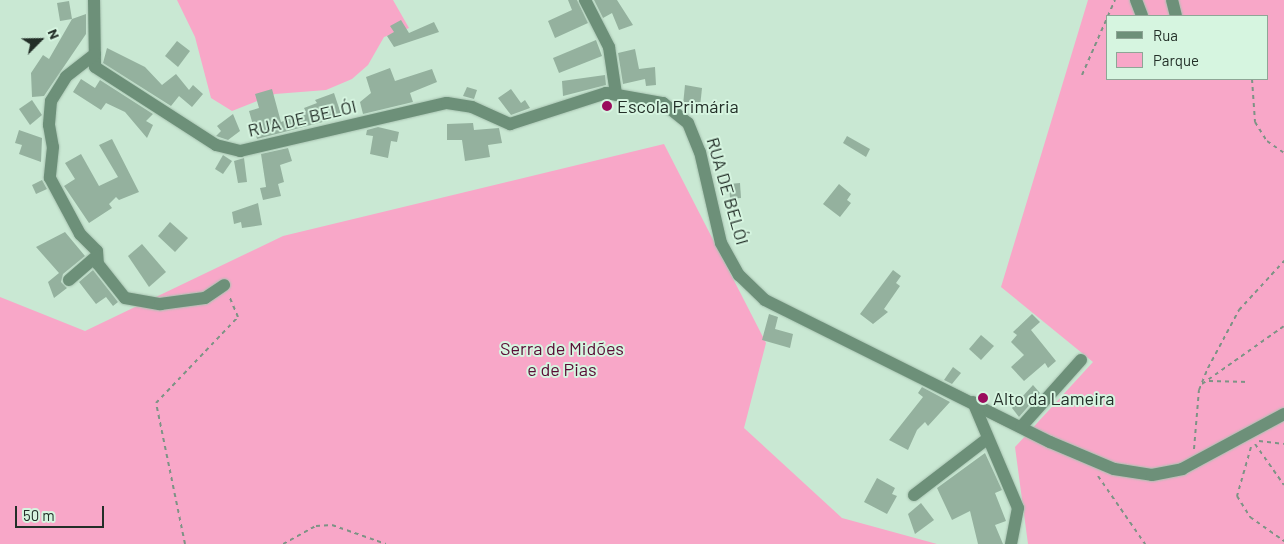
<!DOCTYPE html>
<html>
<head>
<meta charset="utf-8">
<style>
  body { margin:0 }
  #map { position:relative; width:1284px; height:544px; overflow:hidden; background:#c9e8d3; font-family:Barlow,sans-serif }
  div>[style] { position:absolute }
  .green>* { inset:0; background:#f8a7c8 }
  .building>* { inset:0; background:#94b19e }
  .path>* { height:2px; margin-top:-1px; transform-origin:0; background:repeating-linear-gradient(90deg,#7d9385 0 4px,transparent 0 8px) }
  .roads { filter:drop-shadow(0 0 1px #a8c3b1) drop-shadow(0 0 1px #a8c3b1) }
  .minor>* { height:12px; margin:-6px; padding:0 6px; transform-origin:6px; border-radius:6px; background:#6d9079 }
  .dots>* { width:14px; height:14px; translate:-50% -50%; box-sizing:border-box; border:2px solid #d6f5e0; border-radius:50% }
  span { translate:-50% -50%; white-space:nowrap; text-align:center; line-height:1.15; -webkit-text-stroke:4px #d6f5e0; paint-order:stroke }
  .poi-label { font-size:18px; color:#232f28 }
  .left { translate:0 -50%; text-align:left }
  .street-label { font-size:18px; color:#232f28 }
  .park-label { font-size:18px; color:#590c35 }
  .legend { position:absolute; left:1106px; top:15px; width:162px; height:65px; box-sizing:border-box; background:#d6f5e0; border:1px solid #8ea696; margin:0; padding:6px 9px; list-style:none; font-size:15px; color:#232f28 }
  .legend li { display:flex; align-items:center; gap:10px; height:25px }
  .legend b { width:25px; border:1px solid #8ea696 }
  .north { position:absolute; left:15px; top:15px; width:50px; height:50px; -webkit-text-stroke:4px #d6f5e0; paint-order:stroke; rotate:67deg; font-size:14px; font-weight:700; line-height:20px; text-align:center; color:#232f28 }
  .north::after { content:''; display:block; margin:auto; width:18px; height:22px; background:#232f28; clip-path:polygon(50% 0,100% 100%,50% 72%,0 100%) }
  .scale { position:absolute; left:15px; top:506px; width:89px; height:22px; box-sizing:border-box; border:2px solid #232f28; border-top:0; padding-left:6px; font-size:15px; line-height:18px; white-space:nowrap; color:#232f28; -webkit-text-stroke:4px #d6f5e0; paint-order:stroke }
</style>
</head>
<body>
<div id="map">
  <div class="green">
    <div style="clip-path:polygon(177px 0,393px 0,409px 28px,384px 37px,368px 65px,352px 79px,326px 90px,275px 94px,232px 111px,211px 98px,195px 37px)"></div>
    <div style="clip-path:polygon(evenodd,1088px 0,1284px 0,1284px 544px,1028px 544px,1015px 447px,1093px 362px,1001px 287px,1088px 0,1108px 16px,1268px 16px,1268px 79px,1108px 79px,1108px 16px)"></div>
    <div style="clip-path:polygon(664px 144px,766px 343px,744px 428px,842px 518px,937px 544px,0 544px,0 297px,85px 331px,283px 236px)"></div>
  </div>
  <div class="building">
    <div style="clip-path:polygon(568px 0,577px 0,588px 23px,555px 38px,548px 21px,572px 10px)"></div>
    <div style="clip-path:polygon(594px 0,617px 0,633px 25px,619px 30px,612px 13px,603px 18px)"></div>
    <div style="clip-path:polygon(69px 1px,72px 19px,86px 14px,86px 34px,44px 96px,32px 97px,31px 73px,43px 55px,49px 59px,72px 19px,60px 21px,57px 3px)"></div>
    <div style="clip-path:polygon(401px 20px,409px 33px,434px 22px,439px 32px,394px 47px,387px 36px,394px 32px,390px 26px)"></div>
    <div style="clip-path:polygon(596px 40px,602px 56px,559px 73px,553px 58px)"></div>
    <div style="clip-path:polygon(177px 41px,190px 51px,178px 67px,165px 56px)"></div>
    <div style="clip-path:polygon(107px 48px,145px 67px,162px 85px,176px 74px,189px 90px,193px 85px,203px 94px,192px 107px,179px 96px,171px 106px,103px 63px)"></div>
    <div style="clip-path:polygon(635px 49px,639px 69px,655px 67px,656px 85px,646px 86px,645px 79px,623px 84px,618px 53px)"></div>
    <div style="clip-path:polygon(390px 68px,395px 81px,432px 69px,437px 82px,410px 93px,413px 102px,363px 114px,360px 102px,371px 93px,366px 77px)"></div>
    <div style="clip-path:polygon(605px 75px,606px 85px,563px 96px,562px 81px)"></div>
    <div style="clip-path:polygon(81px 79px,95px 88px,100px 80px,153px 114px,146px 121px,153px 125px,147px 138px,125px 112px,106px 103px,101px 110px,73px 92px)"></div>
    <div style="clip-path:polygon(685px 85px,702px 88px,700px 107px,683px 105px)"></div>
    <div style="clip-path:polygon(467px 87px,477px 90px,474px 99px,463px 96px)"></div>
    <div style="clip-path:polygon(272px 89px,281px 122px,306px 112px,304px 108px,317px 103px,315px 100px,334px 93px,342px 117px,257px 139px,249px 111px,259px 108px,255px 94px)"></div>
    <div style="clip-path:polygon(511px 89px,521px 103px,525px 100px,530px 108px,511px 115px,498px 98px)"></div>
    <div style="clip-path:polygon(32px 100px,42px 115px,30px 125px,19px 109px)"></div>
    <div style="clip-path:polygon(233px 114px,240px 131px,228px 140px,216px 136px,221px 131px,217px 126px)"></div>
    <div style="clip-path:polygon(473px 123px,474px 130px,499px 128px,502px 143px,488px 145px,490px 157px,465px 161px,462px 140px,447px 140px,447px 124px)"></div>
    <div style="clip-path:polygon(378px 127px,399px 132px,397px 142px,391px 141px,388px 158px,370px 154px,373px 136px,366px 135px,367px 130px)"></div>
    <div style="clip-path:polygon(19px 130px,42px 138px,41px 162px,19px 154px,22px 145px,15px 143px)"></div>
    <div style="clip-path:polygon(847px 136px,870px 149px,866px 157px,843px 143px)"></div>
    <div style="clip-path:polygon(112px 139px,139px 192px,119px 200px,116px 197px,109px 204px,112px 208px,89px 223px,64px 186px,75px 179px,65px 163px,81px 154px,99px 186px,118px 177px,99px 145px)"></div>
    <div style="clip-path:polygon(288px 148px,292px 161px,280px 165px,284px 182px,278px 184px,281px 196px,263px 200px,260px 188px,266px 187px,261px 154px)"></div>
    <div style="clip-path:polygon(223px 155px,232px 161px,223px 174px,215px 169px)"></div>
    <div style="clip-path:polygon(244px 158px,247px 182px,238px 183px,234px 161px)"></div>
    <div style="clip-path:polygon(42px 180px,47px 189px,36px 194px,32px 185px)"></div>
    <div style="clip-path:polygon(740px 183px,741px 198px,730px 199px,729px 184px)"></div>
    <div style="clip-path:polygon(839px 184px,851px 194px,847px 200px,851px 203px,840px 217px,823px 204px)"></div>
    <div style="clip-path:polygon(258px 203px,262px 225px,242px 228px,241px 222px,234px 224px,232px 212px)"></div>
    <div style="clip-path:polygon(170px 222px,188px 238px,175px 252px,158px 236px)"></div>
    <div style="clip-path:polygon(65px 232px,85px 256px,63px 274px,61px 282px,67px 288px,54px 298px,48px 282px,59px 273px,36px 247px)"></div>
    <div style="clip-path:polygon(142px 244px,166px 272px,149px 287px,128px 256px)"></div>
    <div style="clip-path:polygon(93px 270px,118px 302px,113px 306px,106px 297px,96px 304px,79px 282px)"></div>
    <div style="clip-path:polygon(893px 270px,901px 276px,896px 283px,900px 286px,884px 309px,888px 312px,873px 324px,860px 314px)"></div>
    <div style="clip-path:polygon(769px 314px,778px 317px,775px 329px,793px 334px,790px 348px,762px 340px)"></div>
    <div style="clip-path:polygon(1032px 314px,1040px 322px,1031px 330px,1056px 361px,1048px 368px,1045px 363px,1024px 381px,1011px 367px,1024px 355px,1011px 342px,1017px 335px,1013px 332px)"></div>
    <div style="clip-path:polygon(981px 335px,994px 346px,981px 360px,969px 349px)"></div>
    <div style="clip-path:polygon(953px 367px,961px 373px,952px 384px,944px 380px)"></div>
    <div style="clip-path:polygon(1033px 385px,1040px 393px,1019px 417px,1012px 408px)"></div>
    <div style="clip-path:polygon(922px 387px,950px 402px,928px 426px,925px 422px,917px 430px,908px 450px,889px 440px,923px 397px,918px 393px)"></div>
    <div style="clip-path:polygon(985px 453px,1002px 490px,995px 493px,1006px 521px,995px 525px,1003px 544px,978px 544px,970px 511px,952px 520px,937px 488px)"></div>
    <div style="clip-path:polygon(877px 478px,895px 488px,892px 494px,897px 496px,887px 514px,864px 502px)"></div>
    <div style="clip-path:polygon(921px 503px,934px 520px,915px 534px,908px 514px)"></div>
  </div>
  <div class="path">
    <div style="left:1082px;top:75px;width:82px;rotate:-66.3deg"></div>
    <div style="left:1252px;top:79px;width:43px;rotate:86deg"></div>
    <div style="left:1255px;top:122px;width:22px;rotate:58deg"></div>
    <div style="left:1267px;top:141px;width:21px;rotate:35deg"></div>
    <div style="left:1209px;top:381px;width:40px;rotate:1.4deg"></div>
    <div style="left:1202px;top:384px;width:100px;rotate:-35.3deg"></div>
    <div style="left:1259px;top:441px;width:25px;rotate:7deg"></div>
    <div style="left:1255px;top:444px;width:50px;rotate:54.7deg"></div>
    <div style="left:1251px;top:447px;width:51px;rotate:105.9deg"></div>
    <div style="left:1237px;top:496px;width:25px;rotate:58deg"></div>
    <div style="left:1250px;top:517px;width:42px;rotate:35.2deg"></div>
    <div style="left:1194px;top:449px;width:59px;rotate:-85.2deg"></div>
    <div style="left:1199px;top:390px;width:24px;rotate:-68deg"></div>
    <div style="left:1208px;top:368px;width:66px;rotate:-61.9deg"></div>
    <div style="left:1239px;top:310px;width:67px;rotate:-47.4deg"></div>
    <div style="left:1098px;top:476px;width:83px;rotate:55.3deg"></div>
    <div style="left:185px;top:544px;width:144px;rotate:-101.6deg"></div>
    <div style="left:156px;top:403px;width:119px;rotate:-46.4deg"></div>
    <div style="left:238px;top:317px;width:23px;rotate:-113deg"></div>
    <div style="left:283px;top:544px;width:38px;rotate:-29deg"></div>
    <div style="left:316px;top:526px;width:16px;rotate:-4deg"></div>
    <div style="left:332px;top:525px;width:57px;rotate:19.4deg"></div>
  </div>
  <div class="roads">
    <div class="minor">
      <div style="left:94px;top:0;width:67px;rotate:89.1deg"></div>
      <div style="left:95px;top:67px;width:144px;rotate:32.8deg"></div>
      <div style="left:216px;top:145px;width:25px;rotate:14deg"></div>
      <div style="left:240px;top:151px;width:212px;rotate:-13.1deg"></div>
      <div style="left:447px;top:103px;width:25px;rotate:9deg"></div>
      <div style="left:472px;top:107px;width:42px;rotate:24.1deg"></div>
      <div style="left:510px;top:124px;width:101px;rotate:-17.9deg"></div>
      <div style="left:606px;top:93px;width:58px;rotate:10deg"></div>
      <div style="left:663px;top:103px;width:32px;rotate:39deg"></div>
      <div style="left:688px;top:123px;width:31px;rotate:68deg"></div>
      <div style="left:700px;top:152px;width:93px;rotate:77deg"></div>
      <div style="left:721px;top:243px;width:37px;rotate:61deg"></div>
      <div style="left:739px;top:275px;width:36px;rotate:44deg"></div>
      <div style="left:765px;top:300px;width:318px;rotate:26.5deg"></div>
      <div style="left:1050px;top:442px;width:69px;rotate:22.9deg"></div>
      <div style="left:1114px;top:469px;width:38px;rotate:9deg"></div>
      <div style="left:1152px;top:475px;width:31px;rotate:-11deg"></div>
      <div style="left:1182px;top:469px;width:116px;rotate:-28.3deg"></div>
      <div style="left:585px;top:0;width:53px;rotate:62.9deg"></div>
      <div style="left:609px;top:47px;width:48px;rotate:81.5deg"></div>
      <div style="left:1136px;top:0;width:17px;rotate:69deg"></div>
      <div style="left:1172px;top:0;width:16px;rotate:76deg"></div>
      <div style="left:95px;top:54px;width:37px;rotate:142deg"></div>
      <div style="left:66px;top:77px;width:28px;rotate:122deg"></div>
      <div style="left:51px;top:101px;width:24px;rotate:95deg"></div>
      <div style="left:49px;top:125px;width:22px;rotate:80deg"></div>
      <div style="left:53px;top:147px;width:31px;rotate:96deg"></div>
      <div style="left:50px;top:178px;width:64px;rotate:61.8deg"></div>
      <div style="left:80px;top:234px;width:24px;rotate:45deg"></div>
      <div style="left:97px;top:251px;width:13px;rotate:86deg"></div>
      <div style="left:98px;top:264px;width:43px;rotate:51.5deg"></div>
      <div style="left:125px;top:298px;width:36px;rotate:10deg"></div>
      <div style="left:160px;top:304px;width:45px;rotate:-7.6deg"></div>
      <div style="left:205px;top:298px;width:23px;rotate:-34deg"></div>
      <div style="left:69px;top:280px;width:37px;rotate:-41deg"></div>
      <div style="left:973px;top:402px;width:115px;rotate:67deg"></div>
      <div style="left:1018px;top:508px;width:37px;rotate:101deg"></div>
      <div style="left:1021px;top:427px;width:90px;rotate:-48.2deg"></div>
      <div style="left:914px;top:495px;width:92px;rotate:-37.5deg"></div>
    </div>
  </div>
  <div class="dots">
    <div style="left:607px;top:106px;background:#9a0c5d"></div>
    <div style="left:983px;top:398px;background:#9a0c5d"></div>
  </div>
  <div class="poi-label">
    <span class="left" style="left:617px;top:106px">Escola Primária</span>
    <span class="left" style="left:993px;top:398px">Alto da Lameira</span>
  </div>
  <div class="street-label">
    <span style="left:302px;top:118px;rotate:-13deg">RUA DE BELÓI</span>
    <span style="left:728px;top:191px;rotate:74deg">RUA DE BELÓI</span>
  </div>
  <div class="park-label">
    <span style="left:562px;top:359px">Serra de Midões<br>e de Pias</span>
  </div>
  <ul class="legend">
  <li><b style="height:6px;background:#6d9079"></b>Rua</li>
  <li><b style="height:14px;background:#f8a7c8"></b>Parque</li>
  </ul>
  <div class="north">N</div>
  <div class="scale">50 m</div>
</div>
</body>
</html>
